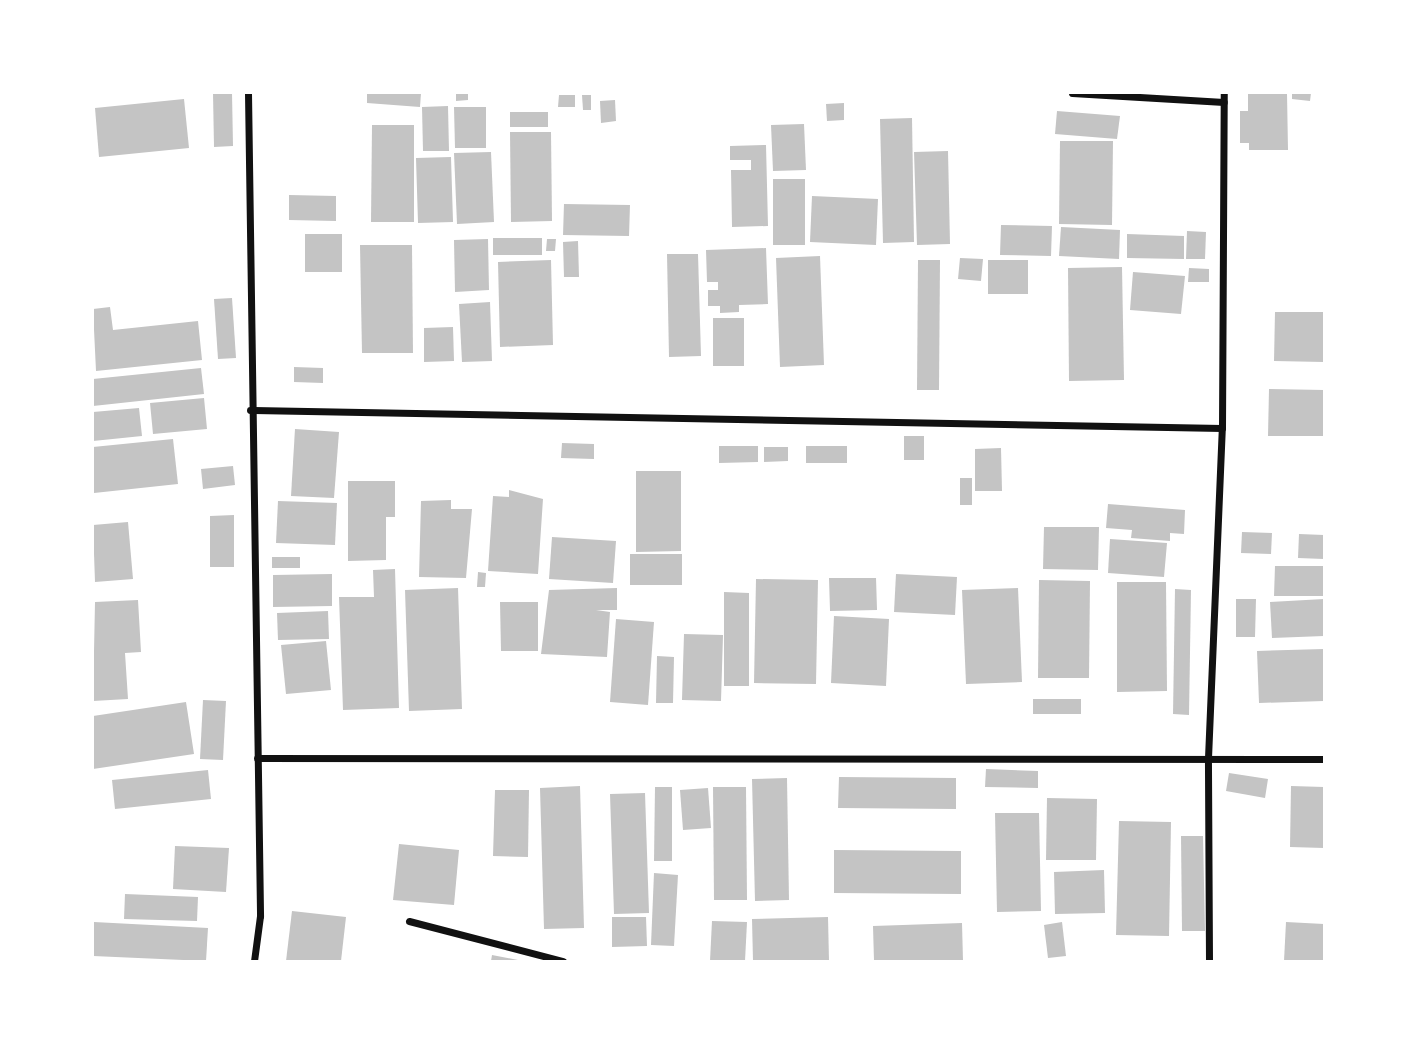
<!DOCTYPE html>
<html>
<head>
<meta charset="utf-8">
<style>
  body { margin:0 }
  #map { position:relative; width:1417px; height:1054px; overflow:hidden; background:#fff; font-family:Helvetica,sans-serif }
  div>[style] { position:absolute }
  .building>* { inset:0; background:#c4c4c4 }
  .minor>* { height:7px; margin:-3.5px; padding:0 3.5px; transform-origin:3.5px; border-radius:3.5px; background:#111 }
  span { translate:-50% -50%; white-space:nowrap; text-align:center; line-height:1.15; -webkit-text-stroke:5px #fff; paint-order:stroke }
  .frame { position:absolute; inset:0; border:94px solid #fff; pointer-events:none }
</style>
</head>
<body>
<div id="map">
  <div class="building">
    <div style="clip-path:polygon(213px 93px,232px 93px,233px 146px,214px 147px)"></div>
    <div style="clip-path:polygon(367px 93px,421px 93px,420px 107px,367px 103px)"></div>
    <div style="clip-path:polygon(456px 93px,468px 93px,468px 100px,456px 101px)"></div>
    <div style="clip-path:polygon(1248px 93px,1287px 93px,1288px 150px,1249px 150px,1249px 143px,1240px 143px,1240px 111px,1248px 111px)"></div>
    <div style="clip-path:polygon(1292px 93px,1311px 93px,1310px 101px,1292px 99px)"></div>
    <div style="clip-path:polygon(559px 95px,575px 95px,575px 107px,558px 107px)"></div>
    <div style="clip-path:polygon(582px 95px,591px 95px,591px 110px,583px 110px)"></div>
    <div style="clip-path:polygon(184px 99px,189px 148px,99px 157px,95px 108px)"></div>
    <div style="clip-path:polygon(615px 100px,616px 121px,601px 123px,600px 101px)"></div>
    <div style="clip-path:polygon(844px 103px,844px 120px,827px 121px,826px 104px)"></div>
    <div style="clip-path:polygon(448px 106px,449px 151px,423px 151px,422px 107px)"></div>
    <div style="clip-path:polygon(454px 107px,486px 107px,486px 148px,455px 148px)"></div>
    <div style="clip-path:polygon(1057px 111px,1120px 116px,1117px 139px,1055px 134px)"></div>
    <div style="clip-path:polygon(510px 112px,548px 112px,548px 127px,510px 127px)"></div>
    <div style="clip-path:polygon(912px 118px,914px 242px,883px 243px,880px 119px)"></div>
    <div style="clip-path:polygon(804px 124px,806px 170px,773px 171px,771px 125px)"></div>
    <div style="clip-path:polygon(372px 125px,414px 125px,414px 222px,371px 222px)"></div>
    <div style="clip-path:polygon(510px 132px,551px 132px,552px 221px,511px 222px)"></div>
    <div style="clip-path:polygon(1060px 141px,1113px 141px,1112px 225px,1059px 224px)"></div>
    <div style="clip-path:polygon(766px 145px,768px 226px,732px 227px,731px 170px,751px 170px,751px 160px,730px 160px,730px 146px)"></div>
    <div style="clip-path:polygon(948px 151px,950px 244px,917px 245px,914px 152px)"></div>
    <div style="clip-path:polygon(491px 152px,494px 222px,457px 224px,454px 153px)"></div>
    <div style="clip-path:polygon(451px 157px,453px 222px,418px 223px,416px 158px)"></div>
    <div style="clip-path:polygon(773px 179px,805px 179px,805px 245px,773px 245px)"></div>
    <div style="clip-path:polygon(289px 195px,336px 196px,336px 221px,289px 220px)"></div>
    <div style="clip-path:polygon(812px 196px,878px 199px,876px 245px,810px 242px)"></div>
    <div style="clip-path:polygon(564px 204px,630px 205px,629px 236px,563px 235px)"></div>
    <div style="clip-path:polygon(1001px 225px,1052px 226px,1051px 256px,1000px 255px)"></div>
    <div style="clip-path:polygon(1061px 227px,1120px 230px,1119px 259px,1059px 256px)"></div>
    <div style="clip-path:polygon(1187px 231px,1206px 232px,1205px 259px,1186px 259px)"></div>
    <div style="clip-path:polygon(305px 234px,342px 234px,342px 272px,305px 272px)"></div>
    <div style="clip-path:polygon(1127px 234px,1184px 236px,1184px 259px,1127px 258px)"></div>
    <div style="clip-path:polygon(493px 238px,542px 238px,542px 255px,493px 255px)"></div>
    <div style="clip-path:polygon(488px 239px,489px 290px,455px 292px,454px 240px)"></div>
    <div style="clip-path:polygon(547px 239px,556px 239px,555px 251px,546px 251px)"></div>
    <div style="clip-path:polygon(578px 241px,579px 277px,564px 277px,563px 242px)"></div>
    <div style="clip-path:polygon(360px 245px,412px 245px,413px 353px,362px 353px)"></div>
    <div style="clip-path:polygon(766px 248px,768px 304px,739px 305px,739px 312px,720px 313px,720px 306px,708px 306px,708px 290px,718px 290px,718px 282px,707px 282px,706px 250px)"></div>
    <div style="clip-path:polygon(667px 254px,698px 254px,701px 356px,669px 357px)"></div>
    <div style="clip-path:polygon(820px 256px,824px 365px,780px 367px,776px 258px)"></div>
    <div style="clip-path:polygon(960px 258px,983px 259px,981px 281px,958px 279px)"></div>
    <div style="clip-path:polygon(551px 260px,553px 345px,500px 347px,498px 262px)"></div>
    <div style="clip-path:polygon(918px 260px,940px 260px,939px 390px,917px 390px)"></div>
    <div style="clip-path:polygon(988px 260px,1028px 260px,1028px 294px,988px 294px)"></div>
    <div style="clip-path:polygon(1122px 267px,1124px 380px,1069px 381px,1068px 268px)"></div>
    <div style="clip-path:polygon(1189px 268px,1209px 269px,1209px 282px,1188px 282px)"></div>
    <div style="clip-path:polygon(1133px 272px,1185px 276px,1181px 314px,1130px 310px)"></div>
    <div style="clip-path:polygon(232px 298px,236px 358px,218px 359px,214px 299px)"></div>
    <div style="clip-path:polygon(490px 302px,492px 361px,462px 362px,459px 304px)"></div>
    <div style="clip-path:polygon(110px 307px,113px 330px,198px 321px,202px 360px,96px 371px,93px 309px)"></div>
    <div style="clip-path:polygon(1275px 312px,1324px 312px,1324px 362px,1274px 361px)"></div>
    <div style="clip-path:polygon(713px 318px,744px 318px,744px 366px,713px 366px)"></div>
    <div style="clip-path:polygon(453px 327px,454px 361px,424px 362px,424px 328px)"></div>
    <div style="clip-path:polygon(294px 367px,323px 368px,323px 383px,294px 382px)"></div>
    <div style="clip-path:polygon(201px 368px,204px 394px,93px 406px,93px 379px)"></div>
    <div style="clip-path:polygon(1269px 389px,1324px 390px,1324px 436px,1268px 436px)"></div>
    <div style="clip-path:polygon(204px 398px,207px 429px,153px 434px,150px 403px)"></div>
    <div style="clip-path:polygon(139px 408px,142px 436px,93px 441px,93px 412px)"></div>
    <div style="clip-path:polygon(295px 429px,339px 432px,334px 498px,291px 496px)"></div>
    <div style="clip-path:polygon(904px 436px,924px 436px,924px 460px,904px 460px)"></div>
    <div style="clip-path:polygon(173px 439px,178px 484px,94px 493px,93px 447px)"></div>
    <div style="clip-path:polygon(562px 443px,594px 444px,594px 459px,561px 458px)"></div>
    <div style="clip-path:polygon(719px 446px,758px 446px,758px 462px,719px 463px)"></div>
    <div style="clip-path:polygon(806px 446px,847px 446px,847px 463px,806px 463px)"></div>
    <div style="clip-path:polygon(764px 447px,788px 447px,788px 461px,764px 462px)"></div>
    <div style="clip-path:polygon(1001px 448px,1002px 491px,975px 491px,975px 449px)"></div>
    <div style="clip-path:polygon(233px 466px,235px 485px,203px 489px,201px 469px)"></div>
    <div style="clip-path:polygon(636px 471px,681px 471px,681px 551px,636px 552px)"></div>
    <div style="clip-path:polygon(960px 478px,972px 478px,972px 505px,960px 505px)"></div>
    <div style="clip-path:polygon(348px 481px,395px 481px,395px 517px,386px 517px,386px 560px,348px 561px)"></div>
    <div style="clip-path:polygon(509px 490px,543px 499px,538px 574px,488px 571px,493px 496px,509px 497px)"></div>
    <div style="clip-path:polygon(451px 500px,451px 509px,472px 509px,466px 578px,419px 577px,421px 501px)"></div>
    <div style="clip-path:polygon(278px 501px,337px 503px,335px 545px,276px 543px)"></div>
    <div style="clip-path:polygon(1108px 504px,1185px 510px,1184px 534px,1170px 533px,1170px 541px,1131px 538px,1132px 530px,1106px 528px)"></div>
    <div style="clip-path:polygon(234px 515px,234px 567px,210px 567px,210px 516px)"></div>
    <div style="clip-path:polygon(128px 522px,133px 579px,95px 582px,93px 525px)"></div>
    <div style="clip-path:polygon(1044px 527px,1099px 527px,1098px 570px,1043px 569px)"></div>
    <div style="clip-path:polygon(1242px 532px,1272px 533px,1271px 554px,1241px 553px)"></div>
    <div style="clip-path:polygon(1299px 534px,1324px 535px,1324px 559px,1298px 558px)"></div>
    <div style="clip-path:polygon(552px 537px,616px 541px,613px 583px,549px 579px)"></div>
    <div style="clip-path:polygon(1110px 539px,1167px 543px,1164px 577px,1108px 573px)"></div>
    <div style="clip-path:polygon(630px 554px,682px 554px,682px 585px,630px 585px)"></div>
    <div style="clip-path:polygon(272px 557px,300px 557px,300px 568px,272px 568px)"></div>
    <div style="clip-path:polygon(1275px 566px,1324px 566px,1324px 596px,1274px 596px)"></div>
    <div style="clip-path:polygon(395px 569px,399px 708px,343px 710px,339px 597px,374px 597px,373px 570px)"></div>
    <div style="clip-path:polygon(478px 572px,486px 573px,485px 587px,477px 587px)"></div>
    <div style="clip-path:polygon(332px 574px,332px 606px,273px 607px,273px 575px)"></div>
    <div style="clip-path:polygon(896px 574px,957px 577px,955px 615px,894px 612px)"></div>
    <div style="clip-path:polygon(829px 578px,876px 578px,877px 610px,830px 611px)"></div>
    <div style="clip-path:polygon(756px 579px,818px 580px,816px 684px,754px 683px)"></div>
    <div style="clip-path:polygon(1039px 580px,1090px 581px,1089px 678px,1038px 678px)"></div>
    <div style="clip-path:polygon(1117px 582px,1166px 582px,1167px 691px,1117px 692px)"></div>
    <div style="clip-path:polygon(458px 588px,462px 709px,409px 711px,405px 590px)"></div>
    <div style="clip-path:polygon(617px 588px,617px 610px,596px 610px,610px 612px,607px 657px,541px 654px,549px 590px)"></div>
    <div style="clip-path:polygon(1018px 588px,1022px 682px,966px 684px,962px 590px)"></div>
    <div style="clip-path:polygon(1175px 589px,1191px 590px,1189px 715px,1173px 714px)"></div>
    <div style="clip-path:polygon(724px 592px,749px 593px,749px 686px,724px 686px)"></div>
    <div style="clip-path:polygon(1236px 599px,1256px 599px,1255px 637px,1236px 637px)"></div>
    <div style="clip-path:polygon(1324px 599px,1324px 636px,1272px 638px,1270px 602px)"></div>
    <div style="clip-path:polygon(138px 600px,141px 652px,125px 653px,128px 699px,93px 701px,95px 602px)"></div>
    <div style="clip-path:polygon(500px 602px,538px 602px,538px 651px,501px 651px)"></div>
    <div style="clip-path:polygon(328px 611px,329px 639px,278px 640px,277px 613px)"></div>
    <div style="clip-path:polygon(834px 616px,889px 619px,886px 686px,831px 683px)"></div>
    <div style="clip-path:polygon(616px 619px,654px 622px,648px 705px,610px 702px)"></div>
    <div style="clip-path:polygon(684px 634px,723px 635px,721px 701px,682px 700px)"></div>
    <div style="clip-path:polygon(326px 641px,331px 690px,286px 694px,281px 645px)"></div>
    <div style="clip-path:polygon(1324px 649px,1324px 701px,1259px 703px,1257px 651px)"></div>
    <div style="clip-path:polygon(657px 656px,674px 657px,673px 703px,656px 703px)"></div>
    <div style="clip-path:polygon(1033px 699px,1081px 699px,1081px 714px,1033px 714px)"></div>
    <div style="clip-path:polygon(203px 700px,226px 701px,223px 760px,200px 759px)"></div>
    <div style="clip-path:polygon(186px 702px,194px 754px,93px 769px,93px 716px)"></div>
    <div style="clip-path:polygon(986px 769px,1038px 771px,1038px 788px,985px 787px)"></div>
    <div style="clip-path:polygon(208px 770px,211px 799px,115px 809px,112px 780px)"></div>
    <div style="clip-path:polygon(1229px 773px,1268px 779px,1265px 798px,1226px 791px)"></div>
    <div style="clip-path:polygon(839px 777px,956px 778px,956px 809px,838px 808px)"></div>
    <div style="clip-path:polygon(787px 778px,789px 900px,755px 901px,752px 779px)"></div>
    <div style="clip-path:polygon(580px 786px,584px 928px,544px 929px,540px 788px)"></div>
    <div style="clip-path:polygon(1291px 786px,1324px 787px,1324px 848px,1290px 847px)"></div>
    <div style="clip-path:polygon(655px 787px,672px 787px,672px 861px,654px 861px)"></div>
    <div style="clip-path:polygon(713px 787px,746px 787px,747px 900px,714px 900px)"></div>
    <div style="clip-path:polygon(708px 788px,711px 828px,683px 830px,680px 790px)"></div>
    <div style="clip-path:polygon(495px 790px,529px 790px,528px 857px,493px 856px)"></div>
    <div style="clip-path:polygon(645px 793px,649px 913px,614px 914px,610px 794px)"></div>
    <div style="clip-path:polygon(1047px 798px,1097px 799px,1096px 860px,1046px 860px)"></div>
    <div style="clip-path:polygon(995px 813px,1039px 813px,1041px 911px,997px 912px)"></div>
    <div style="clip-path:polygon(1119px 821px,1171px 822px,1169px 936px,1116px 935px)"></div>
    <div style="clip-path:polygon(1181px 836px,1203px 836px,1205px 931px,1182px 931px)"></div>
    <div style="clip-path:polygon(399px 844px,459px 850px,454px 905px,393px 900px)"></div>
    <div style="clip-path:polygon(175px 846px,229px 848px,226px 892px,173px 889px)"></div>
    <div style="clip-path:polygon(834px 850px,961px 851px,961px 894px,834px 893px)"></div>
    <div style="clip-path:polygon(1104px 870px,1105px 913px,1055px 914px,1054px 872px)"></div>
    <div style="clip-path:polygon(654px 873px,678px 875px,674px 946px,651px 945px)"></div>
    <div style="clip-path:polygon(125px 894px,198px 897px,197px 921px,124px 919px)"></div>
    <div style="clip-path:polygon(292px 911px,346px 917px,341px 961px,286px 961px)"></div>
    <div style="clip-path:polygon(612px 917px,646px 917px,647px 946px,612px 947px)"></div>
    <div style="clip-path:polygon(828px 917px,829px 961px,753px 961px,752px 919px)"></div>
    <div style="clip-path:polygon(712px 921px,747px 922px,745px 961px,710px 961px)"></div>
    <div style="clip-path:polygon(94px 922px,208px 928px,206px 961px,93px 956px)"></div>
    <div style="clip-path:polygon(1062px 922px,1066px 956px,1048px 958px,1044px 925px)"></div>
    <div style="clip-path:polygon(1286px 922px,1324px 924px,1324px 961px,1284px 961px)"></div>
    <div style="clip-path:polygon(962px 923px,963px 961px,874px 961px,873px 926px)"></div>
    <div style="clip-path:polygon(492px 955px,518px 960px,518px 961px,491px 961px)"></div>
  </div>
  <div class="minor">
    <div style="left:248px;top:93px;width:823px;rotate:89.16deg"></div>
    <div style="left:260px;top:916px;width:45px;rotate:97.6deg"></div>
    <div style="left:1072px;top:93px;width:152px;rotate:3.4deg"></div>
    <div style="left:250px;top:410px;width:972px;rotate:1.06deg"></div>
    <div style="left:257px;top:758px;width:1067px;rotate:0.05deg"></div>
    <div style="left:409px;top:921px;width:159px;rotate:14.6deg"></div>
    <div style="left:1209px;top:961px;width:203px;rotate:-90.3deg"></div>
    <div style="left:1208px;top:758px;width:330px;rotate:-87.6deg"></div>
    <div style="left:1222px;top:428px;width:335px;rotate:-89.7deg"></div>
  </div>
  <div class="frame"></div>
</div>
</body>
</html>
